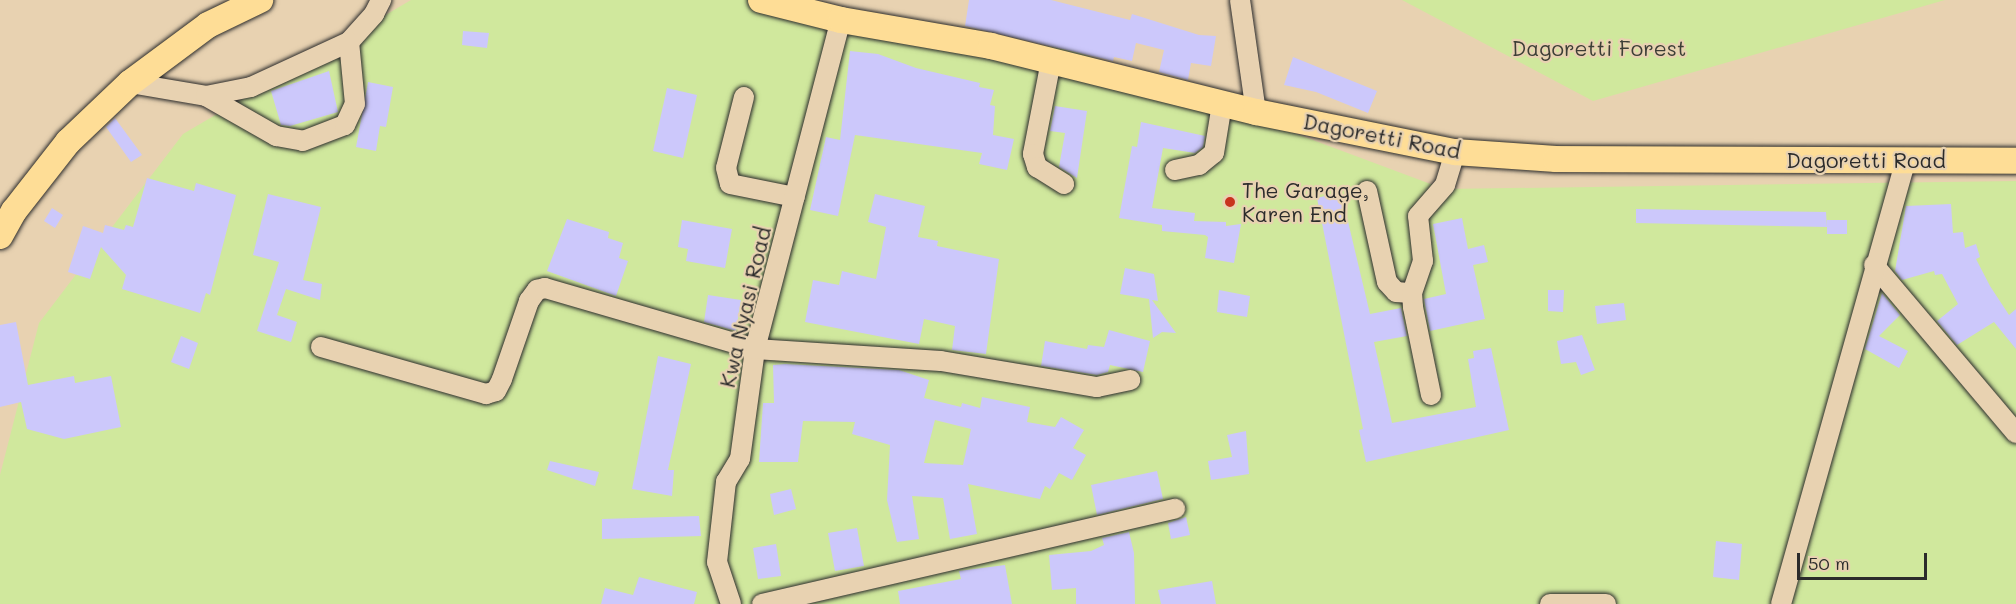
<!DOCTYPE html>
<html>
<head>
<meta charset="utf-8">
<style>
  body { margin:0 }
  #map { position:relative; width:2016px; height:604px; overflow:hidden; background:#e8d2b1; font-family:Mali,sans-serif }
  div>[style] { position:absolute }
  .green>* { inset:0; background:#d0e89d }
  .building>* { inset:0; background:#ccc8fb }
  .roads { filter:drop-shadow(0 0 2px #2b2b2b) drop-shadow(0 0 2px #2b2b2b) }
  .minor>* { height:20px; margin:-10px; padding:0 10px; transform-origin:10px; border-radius:10px; background:#e8d2b1 }
  .major>* { height:26px; margin:-13px; padding:0 13px; transform-origin:13px; border-radius:13px; background:#fedd96 }
  .dots>* { width:16px; height:16px; translate:-50% -50%; box-sizing:border-box; border:3px solid #e8d2b1; border-radius:50% }
  span { translate:-50% -50%; white-space:nowrap; text-align:center; line-height:1.15; -webkit-text-stroke:4.5px #e8d2b1; paint-order:stroke }
  .park-label { font-size:21px; color:#3c3e36 }
  .street-label { font-size:21px; color:#2b2b2b }
  .poi-label { font-size:21px; color:#2b2b2b }
  .left { translate:0 -50%; text-align:left }
  .scale { position:absolute; left:1797px; top:553px; width:130px; height:27px; box-sizing:border-box; border:3px solid #2b2b2b; border-top:0; padding-left:8px; font-size:18px; line-height:21px; white-space:nowrap; color:#2b2b2b; -webkit-text-stroke:4px #e8d2b1; paint-order:stroke }
</style>
</head>
<body>
<div id="map">
  <div class="green">
    <div style="clip-path:polygon(411px 0,770px 0,1075px 51px,1444px 189px,2016px 181px,2016px 604px,0 604px,0 475px,39px 323px,183px 134px)"></div>
    <div style="clip-path:polygon(1402px 0,1945px 0,1593px 101px)"></div>
  </div>
  <div class="building">
    <div style="clip-path:polygon(969px 0,1051px 0,1130px 20px,1132px 14px,1199px 35px,1216px 36px,1211px 66px,1191px 63px,1188px 80px,1159px 72px,1164px 50px,1136px 43px,1132px 61px,1114px 57px,1113px 61px,965px 26px)"></div>
    <div style="clip-path:polygon(463px 31px,489px 33px,487px 48px,462px 45px)"></div>
    <div style="clip-path:polygon(850px 51px,878px 54px,916px 68px,980px 83px,979px 87px,994px 90px,990px 105px,995px 106px,993px 135px,1014px 139px,1007px 170px,979px 164px,982px 153px,855px 135px,838px 216px,810px 210px,826px 137px,840px 140px)"></div>
    <div style="clip-path:polygon(1293px 57px,1377px 91px,1368px 113px,1316px 92px,1284px 85px)"></div>
    <div style="clip-path:polygon(329px 71px,338px 112px,290px 126px,281px 125px,271px 91px)"></div>
    <div style="clip-path:polygon(368px 82px,393px 87px,386px 127px,380px 126px,376px 151px,356px 147px)"></div>
    <div style="clip-path:polygon(667px 88px,697px 95px,683px 158px,653px 151px)"></div>
    <div style="clip-path:polygon(1055px 106px,1087px 111px,1077px 178px,1059px 167px,1065px 133px,1050px 131px)"></div>
    <div style="clip-path:polygon(115px 118px,142px 155px,131px 162px,106px 127px)"></div>
    <div style="clip-path:polygon(1141px 122px,1205px 136px,1203px 147px,1195px 153px,1163px 148px,1152px 208px,1195px 213px,1194px 221px,1226px 222px,1226px 226px,1241px 224px,1234px 263px,1205px 258px,1208px 237px,1205px 235px,1162px 231px,1162px 225px,1119px 218px,1132px 146px,1137px 147px)"></div>
    <div style="clip-path:polygon(147px 178px,194px 191px,196px 183px,236px 195px,210px 295px,206px 293px,200px 313px,122px 289px,126px 275px,101px 247px,90px 279px,68px 272px,83px 226px,103px 233px,105px 225px,124px 230px,126px 225px,133px 227px)"></div>
    <div style="clip-path:polygon(1341px 192px,1370px 314px,1401px 308px,1407px 336px,1374px 342px,1392px 423px,1476px 407px,1468px 359px,1474px 358px,1473px 351px,1491px 348px,1509px 430px,1366px 462px,1359px 430px,1363px 429px,1317px 198px)"></div>
    <div style="clip-path:polygon(268px 194px,321px 207px,303px 280px,322px 284px,320px 300px,286px 289px,277px 315px,297px 322px,291px 342px,257px 331px,279px 262px,253px 255px)"></div>
    <div style="clip-path:polygon(875px 194px,925px 206px,918px 237px,938px 241px,937px 246px,999px 259px,986px 354px,952px 350px,955px 326px,924px 319px,919px 344px,805px 322px,813px 280px,839px 285px,842px 271px,876px 279px,886px 227px,868px 222px)"></div>
    <div style="clip-path:polygon(1951px 204px,1953px 233px,1963px 232px,1965px 248px,1976px 244px,1980px 257px,1976px 259px,1990px 286px,2009px 315px,2016px 309px,2016px 349px,1994px 322px,1957px 345px,1937px 321px,1958px 304px,1942px 274px,1935px 275px,1934px 271px,1902px 280px,1895px 271px,1906px 206px)"></div>
    <div style="clip-path:polygon(52px 208px,63px 215px,55px 228px,44px 221px)"></div>
    <div style="clip-path:polygon(1636px 209px,1826px 212px,1827px 227px,1636px 223px)"></div>
    <div style="clip-path:polygon(1462px 218px,1468px 249px,1484px 245px,1488px 262px,1473px 265px,1485px 319px,1430px 331px,1424px 299px,1446px 294px,1433px 224px)"></div>
    <div style="clip-path:polygon(567px 219px,609px 232px,608px 238px,623px 243px,619px 258px,628px 261px,616px 296px,547px 271px)"></div>
    <div style="clip-path:polygon(682px 220px,732px 229px,725px 268px,686px 261px,688px 249px,678px 247px)"></div>
    <div style="clip-path:polygon(1827px 220px,1847px 220px,1847px 234px,1827px 234px)"></div>
    <div style="clip-path:polygon(1125px 268px,1154px 274px,1158px 301px,1152px 300px,1176px 333px,1162px 332px,1153px 338px,1149px 299px,1120px 294px)"></div>
    <div style="clip-path:polygon(1219px 290px,1250px 296px,1247px 317px,1217px 312px)"></div>
    <div style="clip-path:polygon(1548px 290px,1564px 290px,1563px 312px,1548px 311px)"></div>
    <div style="clip-path:polygon(1882px 293px,1900px 315px,1879px 336px,1908px 351px,1899px 368px,1865px 349px)"></div>
    <div style="clip-path:polygon(708px 295px,741px 300px,736px 331px,704px 322px)"></div>
    <div style="clip-path:polygon(1624px 303px,1626px 320px,1597px 324px,1595px 306px)"></div>
    <div style="clip-path:polygon(16px 322px,28px 385px,74px 376px,75px 383px,111px 376px,121px 427px,64px 439px,27px 429px,21px 402px,0 407px,0 325px)"></div>
    <div style="clip-path:polygon(1109px 330px,1150px 341px,1143px 372px,1110px 365px,1108px 372px,1097px 375px,1041px 366px,1045px 341px,1087px 349px,1088px 345px,1104px 347px)"></div>
    <div style="clip-path:polygon(1582px 335px,1595px 370px,1581px 375px,1576px 362px,1561px 364px,1557px 341px)"></div>
    <div style="clip-path:polygon(181px 336px,198px 343px,189px 369px,171px 362px)"></div>
    <div style="clip-path:polygon(658px 356px,691px 364px,668px 470px,674px 470px,672px 496px,632px 489px)"></div>
    <div style="clip-path:polygon(evenodd,785px 364px,899px 370px,929px 380px,924px 398px,961px 407px,962px 403px,980px 408px,982px 397px,1030px 407px,1027px 422px,1055px 427px,1061px 417px,1084px 430px,1073px 448px,1086px 455px,1072px 480px,1059px 473px,1050px 489px,1045px 486px,1040px 499px,968px 484px,977px 534px,950px 539px,943px 498px,912px 496px,919px 539px,897px 542px,887px 500px,890px 445px,852px 434px,855px 422px,803px 421px,798px 462px,759px 462px,763px 403px,774px 403px,773px 365px,785px 364px,935px 420px,971px 429px,963px 465px,924px 463px,935px 420px)"></div>
    <div style="clip-path:polygon(1246px 431px,1249px 474px,1211px 480px,1208px 461px,1232px 457px,1227px 435px)"></div>
    <div style="clip-path:polygon(550px 461px,599px 472px,595px 486px,547px 470px)"></div>
    <div style="clip-path:polygon(1157px 471px,1163px 499px,1097px 515px,1091px 485px)"></div>
    <div style="clip-path:polygon(791px 489px,796px 509px,774px 515px,770px 494px)"></div>
    <div style="clip-path:polygon(699px 516px,701px 536px,602px 539px,602px 519px)"></div>
    <div style="clip-path:polygon(1186px 517px,1190px 535px,1171px 539px,1168px 523px)"></div>
    <div style="clip-path:polygon(857px 528px,864px 566px,835px 571px,828px 533px)"></div>
    <div style="clip-path:polygon(1129px 532px,1134px 553px,1135px 604px,1076px 604px,1076px 588px,1052px 590px,1049px 555px,1091px 551px,1104px 545px,1102px 538px)"></div>
    <div style="clip-path:polygon(1716px 541px,1742px 544px,1739px 580px,1713px 577px)"></div>
    <div style="clip-path:polygon(776px 544px,781px 576px,758px 579px,753px 548px)"></div>
    <div style="clip-path:polygon(1005px 565px,1012px 604px,900px 604px,898px 591px,961px 579px,959px 571px)"></div>
    <div style="clip-path:polygon(639px 577px,697px 592px,694px 604px,601px 604px,605px 588px,633px 595px)"></div>
    <div style="clip-path:polygon(1212px 581px,1216px 604px,1161px 604px,1158px 590px)"></div>
  </div>
  <div class="roads">
    <div class="minor">
      <div style="left:1240px;top:0;width:113px;rotate:81.9deg"></div>
      <div style="left:1051px;top:61px;width:95px;rotate:101deg"></div>
      <div style="left:1033px;top:154px;width:14px;rotate:73deg"></div>
      <div style="left:1037px;top:167px;width:32px;rotate:32deg"></div>
      <div style="left:130px;top:83px;width:77px;rotate:9.7deg"></div>
      <div style="left:206px;top:96px;width:46px;rotate:-11.3deg"></div>
      <div style="left:251px;top:87px;width:108px;rotate:-24.7deg"></div>
      <div style="left:349px;top:42px;width:38px;rotate:-48deg"></div>
      <div style="left:374px;top:14px;width:16px;rotate:-63deg"></div>
      <div style="left:206px;top:96px;width:81px;rotate:29.7deg"></div>
      <div style="left:276px;top:136px;width:27px;rotate:10deg"></div>
      <div style="left:303px;top:141px;width:45px;rotate:-20.9deg"></div>
      <div style="left:345px;top:125px;width:23px;rotate:-65deg"></div>
      <div style="left:355px;top:104px;width:62px;rotate:-95.5deg"></div>
      <div style="left:744px;top:97px;width:73px;rotate:104.2deg"></div>
      <div style="left:726px;top:168px;width:16px;rotate:76deg"></div>
      <div style="left:730px;top:184px;width:66px;rotate:11.3deg"></div>
      <div style="left:1175px;top:170px;width:25px;rotate:-12deg"></div>
      <div style="left:1199px;top:165px;width:19px;rotate:-39deg"></div>
      <div style="left:1214px;top:153px;width:50px;rotate:-80.7deg"></div>
      <div style="left:1367px;top:191px;width:93px;rotate:77.6deg"></div>
      <div style="left:1387px;top:282px;width:13px;rotate:48deg"></div>
      <div style="left:1396px;top:292px;width:16px;rotate:4deg"></div>
      <div style="left:1874px;top:265px;width:220px;rotate:49.8deg"></div>
      <div style="left:321px;top:347px;width:172px;rotate:15.9deg"></div>
      <div style="left:486px;top:394px;width:10px;rotate:-17deg"></div>
      <div style="left:496px;top:391px;width:13px;rotate:-63deg"></div>
      <div style="left:502px;top:379px;width:83px;rotate:-70.9deg"></div>
      <div style="left:529px;top:301px;width:14px;rotate:-54deg"></div>
      <div style="left:537px;top:290px;width:8px;rotate:-14deg"></div>
      <div style="left:545px;top:288px;width:219px;rotate:16.2deg"></div>
      <div style="left:755px;top:349px;width:186px;rotate:3.7deg"></div>
      <div style="left:941px;top:361px;width:158px;rotate:9.5deg"></div>
      <div style="left:1097px;top:387px;width:34px;rotate:-12deg"></div>
      <div style="left:1431px;top:395px;width:90px;rotate:-101.6deg"></div>
      <div style="left:1413px;top:307px;width:14px;rotate:-94deg"></div>
      <div style="left:1412px;top:293px;width:34px;rotate:-71deg"></div>
      <div style="left:1423px;top:261px;width:45px;rotate:-96.3deg"></div>
      <div style="left:1418px;top:216px;width:41px;rotate:-48.9deg"></div>
      <div style="left:1445px;top:185px;width:34px;rotate:-73deg"></div>
      <div style="left:731px;top:604px;width:44px;rotate:-108.4deg"></div>
      <div style="left:717px;top:562px;width:81px;rotate:-83.6deg"></div>
      <div style="left:726px;top:482px;width:27px;rotate:-59deg"></div>
      <div style="left:740px;top:459px;width:111px;rotate:-82.2deg"></div>
      <div style="left:755px;top:349px;width:340px;rotate:-75.4deg"></div>
      <div style="left:762px;top:604px;width:424px;rotate:-13deg"></div>
      <div style="left:1550px;top:604px;width:56px"></div>
      <div style="left:1781px;top:604px;width:462px;rotate:-74.3deg"></div>
    </div>
    <div class="major">
      <div style="left:761px;top:0;width:82px;rotate:14deg"></div>
      <div style="left:841px;top:20px;width:152px;rotate:9.8deg"></div>
      <div style="left:991px;top:46px;width:273px;rotate:14deg"></div>
      <div style="left:1256px;top:112px;width:203px;rotate:11.4deg"></div>
      <div style="left:1455px;top:152px;width:101px;rotate:4deg"></div>
      <div style="left:1556px;top:159px;width:460px;rotate:0.2deg"></div>
      <div style="left:0;top:236px;width:29px;rotate:-61deg"></div>
      <div style="left:14px;top:211px;width:88px;rotate:-52deg"></div>
      <div style="left:68px;top:142px;width:86px;rotate:-43.6deg"></div>
      <div style="left:130px;top:83px;width:97px;rotate:-36.6deg"></div>
      <div style="left:208px;top:25px;width:58px;rotate:-25.7deg"></div>
    </div>
  </div>
  <div class="dots">
    <div style="left:1230px;top:202px;background:#c8321e"></div>
  </div>
  <div class="park-label">
    <span style="left:1599px;top:48px">Dagoretti Forest</span>
  </div>
  <div class="street-label">
    <span style="left:1382px;top:136px;rotate:11deg">Dagoretti Road</span>
    <span style="left:1866px;top:160px">Dagoretti Road</span>
    <span style="left:745px;top:307px;rotate:-77deg">Kwa Nyasi Road</span>
  </div>
  <div class="poi-label">
    <span class="left" style="left:1242px;top:202px">The Garage,<br>Karen End</span>
  </div>
  <div class="scale">50 m</div>
</div>
</body>
</html>
